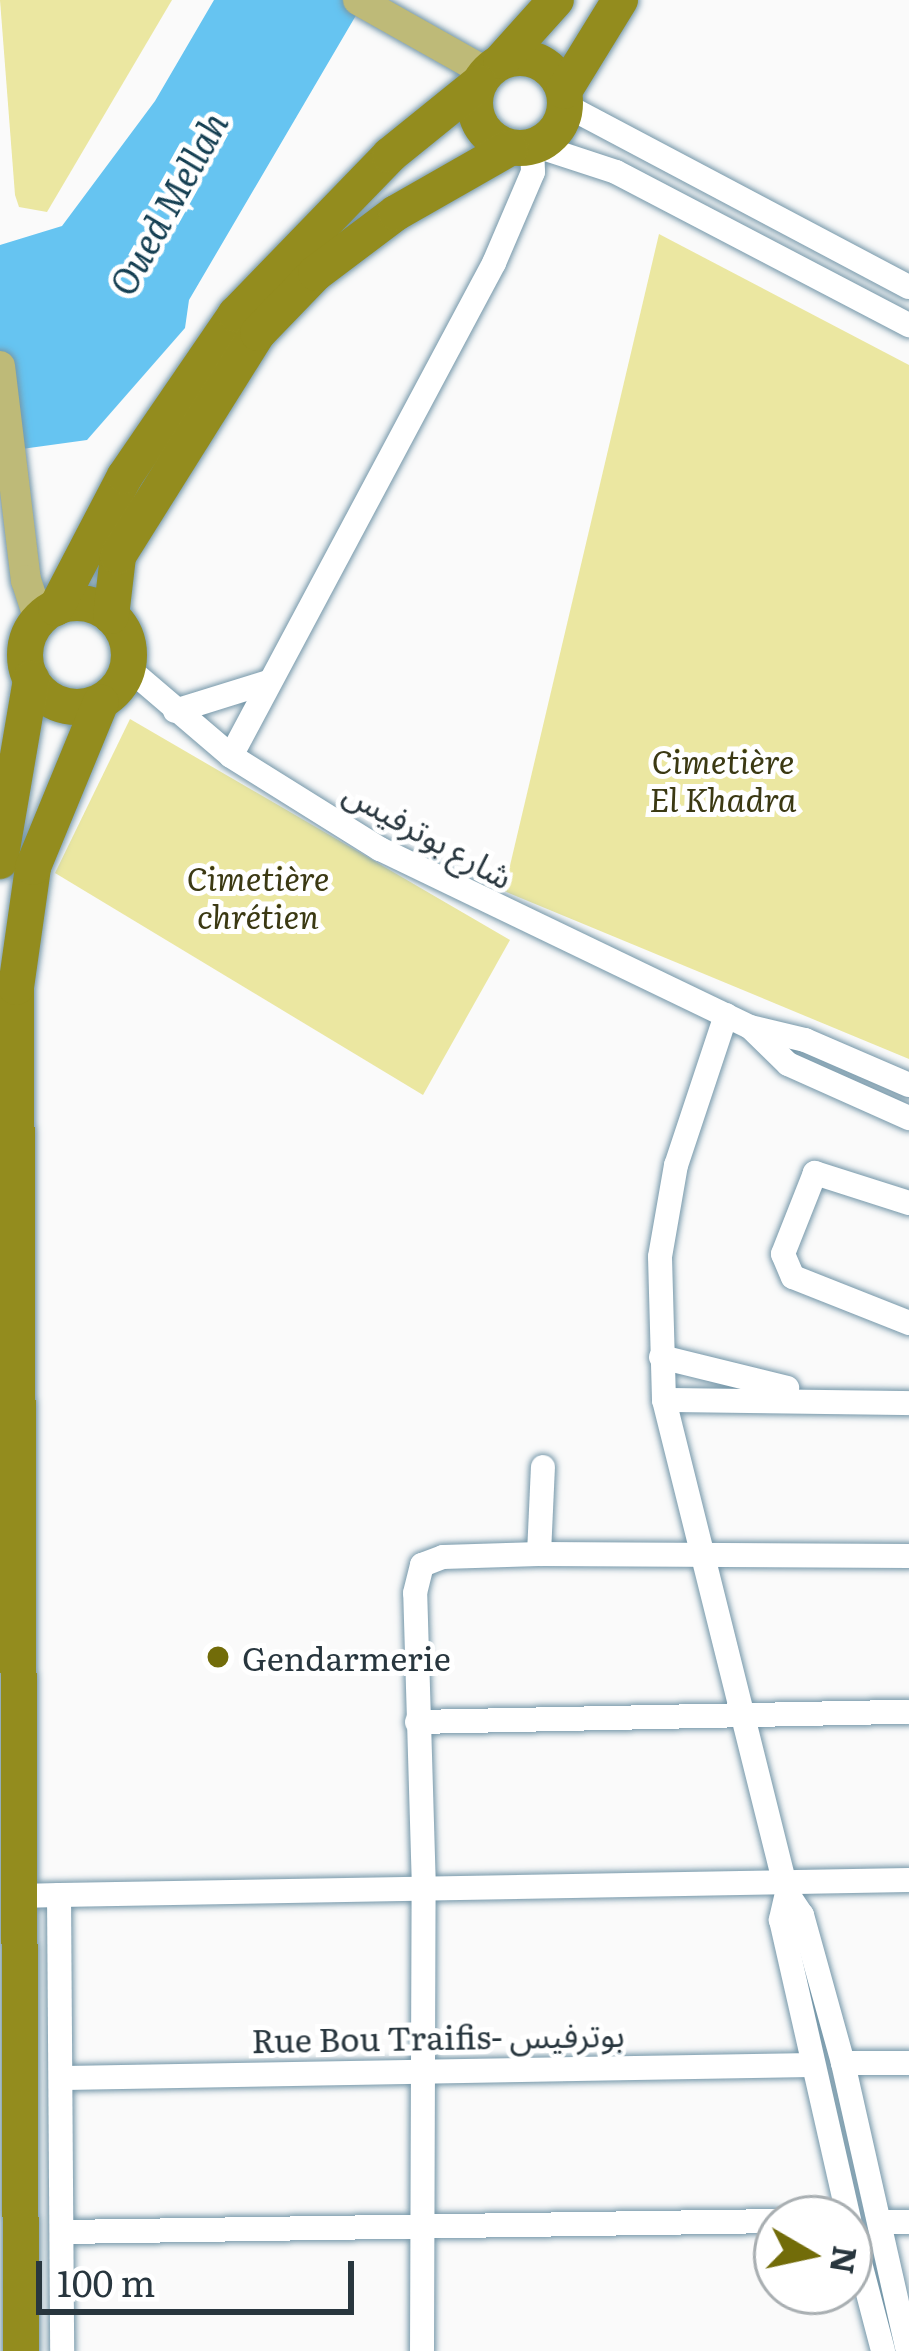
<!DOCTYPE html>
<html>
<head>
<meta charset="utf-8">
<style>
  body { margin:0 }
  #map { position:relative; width:909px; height:2351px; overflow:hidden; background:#fafafa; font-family:Literata,"Noto Sans Arabic",serif }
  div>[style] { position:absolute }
  .green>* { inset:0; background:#ebe7a1 }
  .water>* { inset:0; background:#66c4f1 }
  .roads { filter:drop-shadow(0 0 3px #7597a9) drop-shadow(0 0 3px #7597a9) }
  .minor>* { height:24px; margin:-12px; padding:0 12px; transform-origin:12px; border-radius:12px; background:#fff }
  .major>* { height:30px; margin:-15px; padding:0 15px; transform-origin:15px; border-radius:15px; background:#beba78 }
  .highway>* { height:36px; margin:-18px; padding:0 18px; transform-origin:18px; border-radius:18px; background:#938c1e }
  .highway>.ring { margin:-18px; padding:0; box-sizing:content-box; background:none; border:36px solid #938c1e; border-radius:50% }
  .dots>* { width:33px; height:33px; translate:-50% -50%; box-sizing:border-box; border:6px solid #fff; border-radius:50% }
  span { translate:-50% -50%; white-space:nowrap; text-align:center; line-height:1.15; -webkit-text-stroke:10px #fff; paint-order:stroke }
  .park-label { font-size:33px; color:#3b3913; font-style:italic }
  .street-label { font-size:33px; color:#28363e }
  .poi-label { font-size:33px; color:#28363e }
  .left { translate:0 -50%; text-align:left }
  .water-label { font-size:36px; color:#164053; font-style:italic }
  .north { position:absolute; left:753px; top:2195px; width:120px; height:120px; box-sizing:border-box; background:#fff; border:3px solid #a9afb2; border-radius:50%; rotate:99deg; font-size:33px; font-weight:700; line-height:48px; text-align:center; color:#28363e }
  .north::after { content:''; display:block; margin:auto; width:42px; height:54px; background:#726c09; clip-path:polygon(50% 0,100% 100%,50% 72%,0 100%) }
  .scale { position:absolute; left:36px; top:2261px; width:318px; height:54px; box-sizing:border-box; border:6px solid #28363e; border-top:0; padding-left:15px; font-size:36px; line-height:42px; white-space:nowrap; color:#28363e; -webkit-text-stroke:9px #fff; paint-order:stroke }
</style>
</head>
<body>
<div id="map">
  <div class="green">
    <div style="clip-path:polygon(0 0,172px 0,47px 212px,19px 207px,15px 195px)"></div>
    <div style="clip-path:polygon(659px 234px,909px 365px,909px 1059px,504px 891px)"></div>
    <div style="clip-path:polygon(130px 719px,510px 940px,423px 1095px,55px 873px)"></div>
  </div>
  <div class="water">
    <div style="clip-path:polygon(214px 0,365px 0,189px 300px,185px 328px,87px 440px,0 452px,0 245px,62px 226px,155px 101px)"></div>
  </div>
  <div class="roads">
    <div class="minor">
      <div style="left:565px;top:105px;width:389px;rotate:27.9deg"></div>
      <div style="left:537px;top:146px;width:83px;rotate:18.2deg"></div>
      <div style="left:616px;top:172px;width:331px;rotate:27.6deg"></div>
      <div style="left:128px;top:668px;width:135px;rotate:40.5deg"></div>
      <div style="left:231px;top:756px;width:176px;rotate:32deg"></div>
      <div style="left:380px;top:849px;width:411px;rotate:25.7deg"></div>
      <div style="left:750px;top:1027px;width:57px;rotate:13.3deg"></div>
      <div style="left:805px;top:1040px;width:113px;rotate:23.4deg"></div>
      <div style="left:175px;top:711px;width:97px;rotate:-17.3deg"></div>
      <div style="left:231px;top:756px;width:559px;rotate:-61.92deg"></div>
      <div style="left:494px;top:263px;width:99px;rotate:-66.8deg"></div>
      <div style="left:533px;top:172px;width:25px;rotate:-92deg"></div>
      <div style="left:726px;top:1015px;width:158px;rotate:108.4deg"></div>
      <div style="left:676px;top:1165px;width:93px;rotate:99.9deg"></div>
      <div style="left:660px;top:1257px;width:143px;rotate:88.4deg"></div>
      <div style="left:664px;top:1400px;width:508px;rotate:75.99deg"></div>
      <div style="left:787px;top:1893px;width:27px;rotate:56deg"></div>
      <div style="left:802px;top:1915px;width:154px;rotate:74.5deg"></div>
      <div style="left:843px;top:2063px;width:295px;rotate:77.3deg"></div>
      <div style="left:752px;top:1029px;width:50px;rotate:44.2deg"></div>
      <div style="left:788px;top:1064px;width:133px;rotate:24.1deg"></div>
      <div style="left:909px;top:1203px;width:99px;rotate:-162.3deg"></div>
      <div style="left:815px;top:1173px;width:87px;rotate:111.6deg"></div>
      <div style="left:783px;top:1254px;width:25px;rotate:67deg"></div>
      <div style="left:793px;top:1277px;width:125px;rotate:21.6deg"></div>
      <div style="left:661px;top:1357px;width:130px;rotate:13.8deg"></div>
      <div style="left:664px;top:1400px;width:245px;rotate:0.7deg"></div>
      <div style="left:539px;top:1554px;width:87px;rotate:-87.4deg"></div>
      <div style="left:417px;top:1722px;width:492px;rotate:-1.2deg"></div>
      <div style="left:787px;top:1893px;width:28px;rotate:103deg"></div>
      <div style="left:781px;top:1920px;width:307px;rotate:77.2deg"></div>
      <div style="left:59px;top:1895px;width:850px;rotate:-1.01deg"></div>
      <div style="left:19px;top:1896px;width:40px;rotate:-1.4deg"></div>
      <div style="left:59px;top:1895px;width:456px;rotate:89.6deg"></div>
      <div style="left:843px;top:2063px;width:66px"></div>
      <div style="left:65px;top:2078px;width:747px;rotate:-1deg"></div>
      <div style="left:849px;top:2221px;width:134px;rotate:75.3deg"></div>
      <div style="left:880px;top:2222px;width:29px"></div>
      <div style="left:63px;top:2232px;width:714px;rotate:-0.88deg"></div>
      <div style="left:422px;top:2351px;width:461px;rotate:-89.8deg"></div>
      <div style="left:424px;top:1890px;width:297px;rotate:-91.7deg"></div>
      <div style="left:415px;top:1593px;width:29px;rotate:-76deg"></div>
      <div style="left:422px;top:1565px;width:22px;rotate:-21deg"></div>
      <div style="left:443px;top:1557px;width:96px;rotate:-1.8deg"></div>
      <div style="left:539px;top:1554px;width:370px;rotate:0.3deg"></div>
    </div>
    <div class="major">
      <div style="left:358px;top:0;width:147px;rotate:29.4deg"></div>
      <div style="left:0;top:366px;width:216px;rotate:83.1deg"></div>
      <div style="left:26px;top:580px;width:42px;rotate:72deg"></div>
    </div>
    <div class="highway">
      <div class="ring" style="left:475px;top:58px;width:54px;height:54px"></div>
      <div style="left:501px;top:61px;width:82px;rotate:-48deg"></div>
      <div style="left:564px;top:91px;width:107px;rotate:-58.4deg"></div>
      <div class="ring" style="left:25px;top:603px;width:68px;height:68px"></div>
      <div style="left:56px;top:608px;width:149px;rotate:-62.4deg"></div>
      <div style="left:125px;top:476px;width:196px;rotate:-55.6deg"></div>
      <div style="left:236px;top:314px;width:221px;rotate:-45.9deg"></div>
      <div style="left:390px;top:155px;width:114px;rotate:-39deg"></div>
      <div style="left:111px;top:616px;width:60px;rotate:-83.3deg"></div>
      <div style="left:118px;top:556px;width:263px;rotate:-57.9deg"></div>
      <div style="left:258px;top:333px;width:83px;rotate:-46deg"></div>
      <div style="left:316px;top:273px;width:100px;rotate:-36.9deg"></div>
      <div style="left:396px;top:213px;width:131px;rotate:-29.7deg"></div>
      <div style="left:0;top:861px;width:185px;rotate:-80.3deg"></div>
      <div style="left:21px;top:2351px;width:1364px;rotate:-90.21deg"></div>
      <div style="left:16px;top:987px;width:121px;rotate:-81.9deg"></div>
      <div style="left:33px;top:867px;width:178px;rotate:-67.6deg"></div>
    </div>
  </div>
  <div class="dots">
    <div style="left:218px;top:1657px;background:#726c09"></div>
  </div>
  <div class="park-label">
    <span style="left:723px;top:779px">Cimetière<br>El Khadra</span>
    <span style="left:258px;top:896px">Cimetière<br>chrétien</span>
  </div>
  <div class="street-label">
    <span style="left:429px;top:833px;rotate:29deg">شارع بوترفيس</span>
    <span style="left:438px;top:2036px;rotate:-1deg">Rue Bou Traifis- بوترفيس</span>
  </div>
  <div class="poi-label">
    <span class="left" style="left:242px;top:1657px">Gendarmerie</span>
  </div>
  <div class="water-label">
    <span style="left:167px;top:203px;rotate:-61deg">Oued Mellah</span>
  </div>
  <div class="north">N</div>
  <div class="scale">100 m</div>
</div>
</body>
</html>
